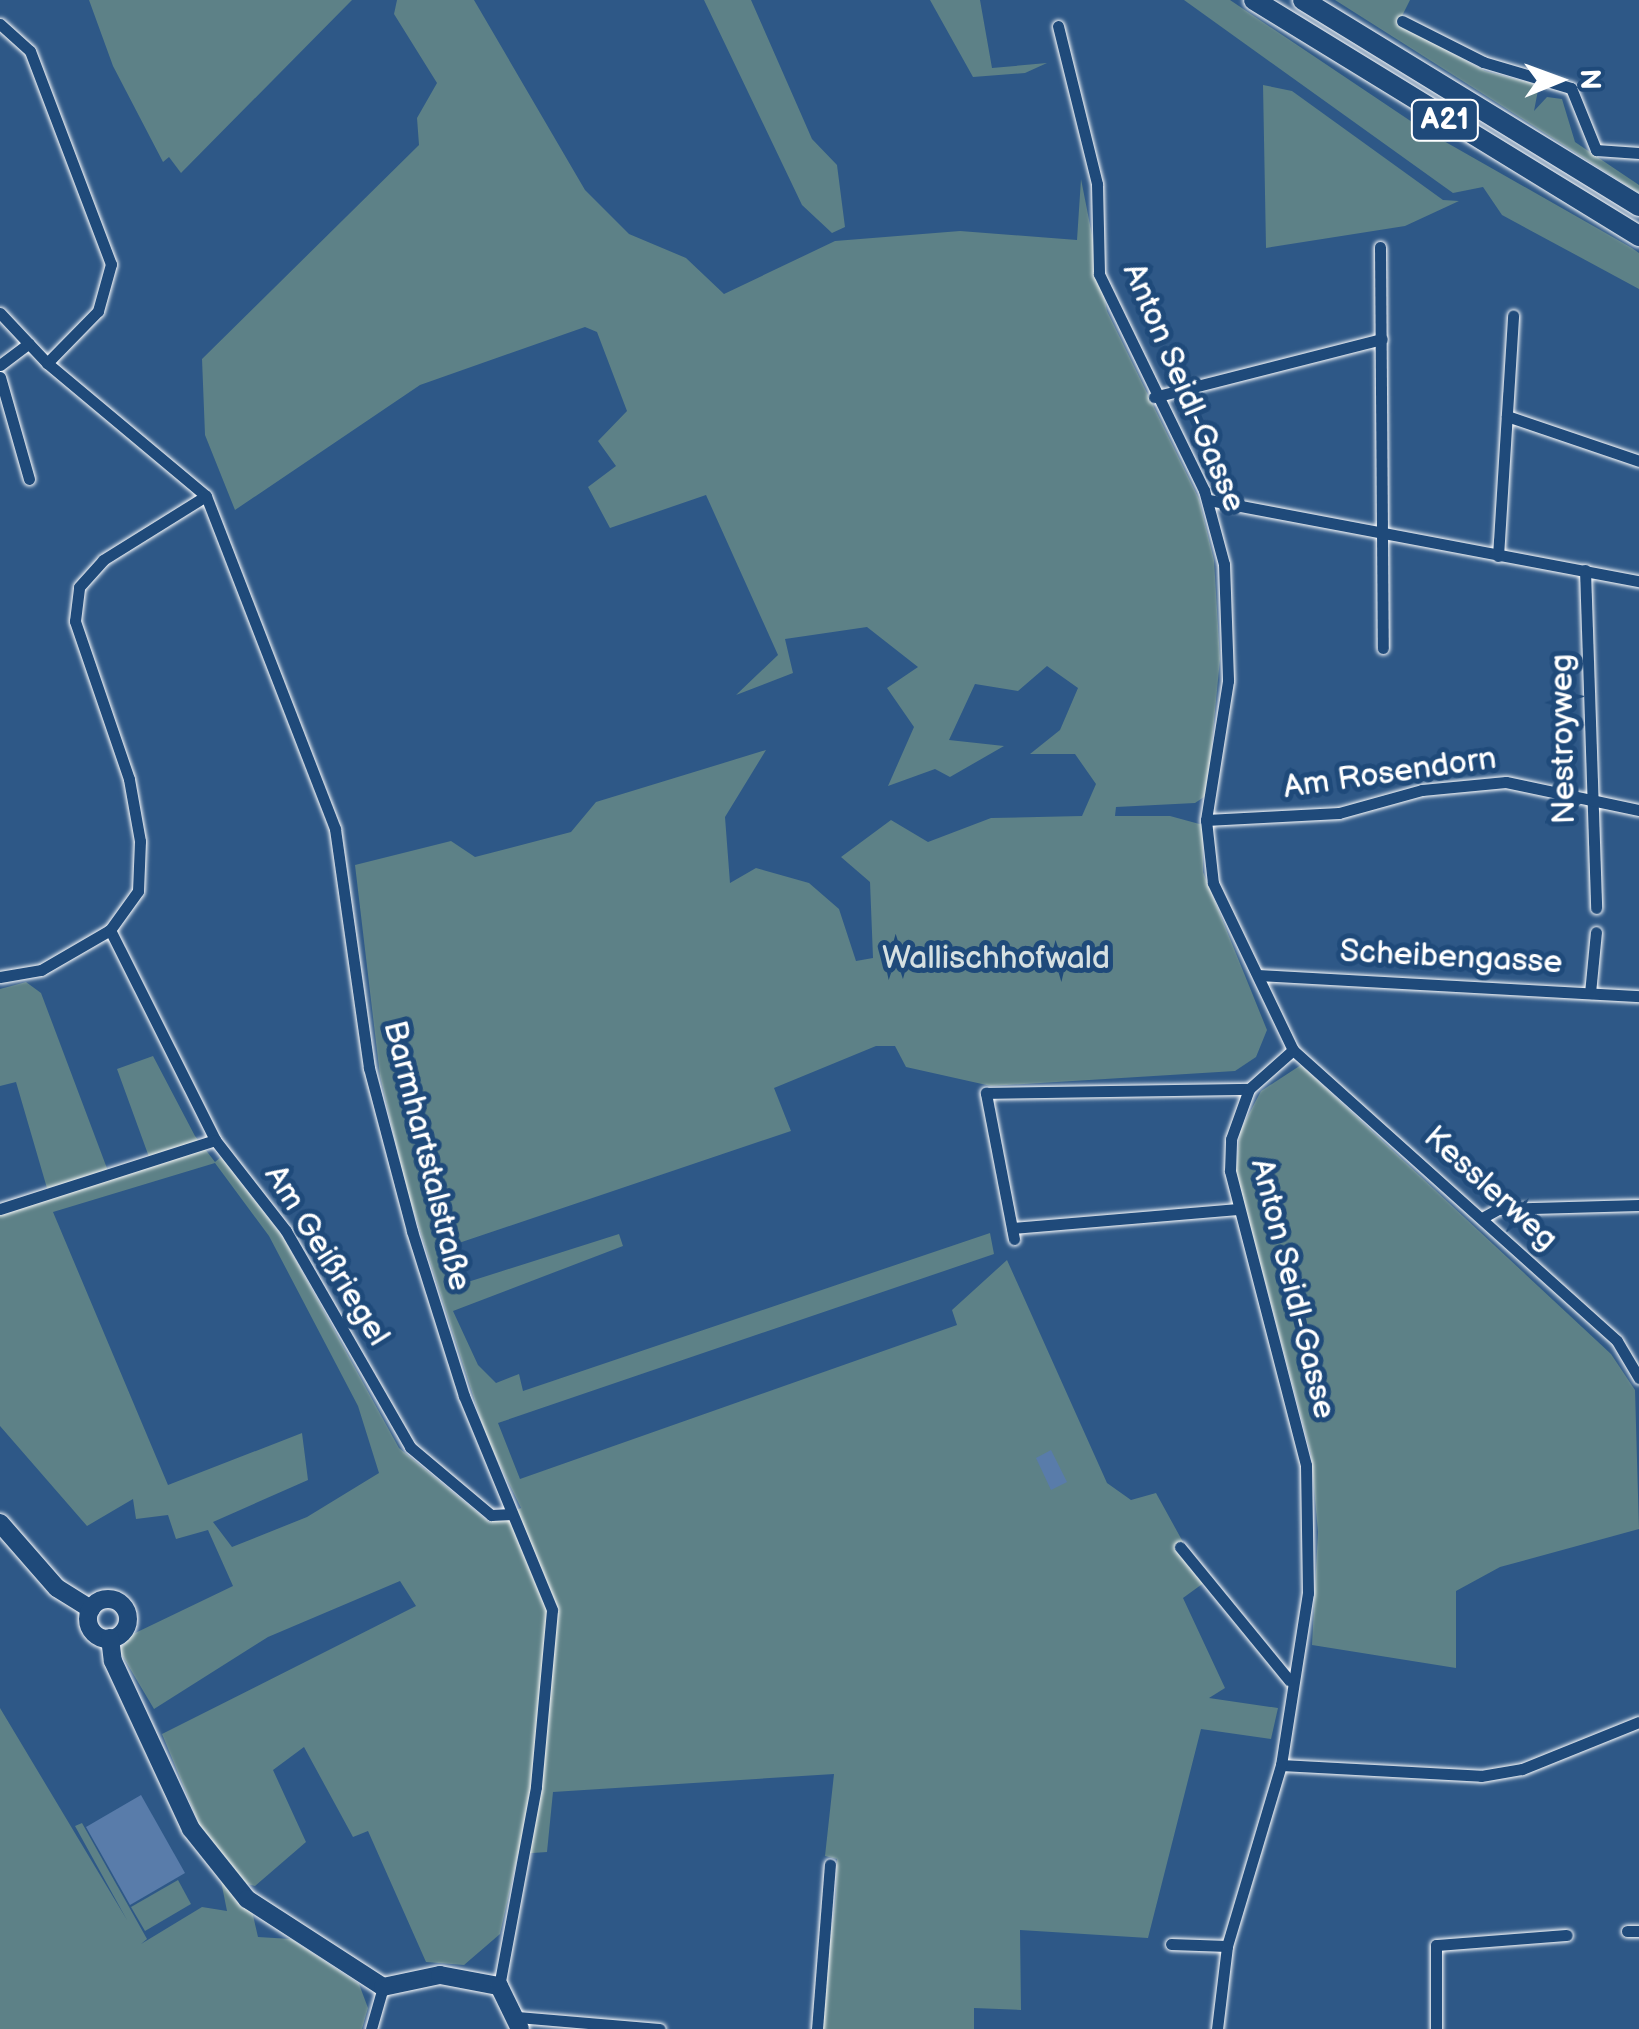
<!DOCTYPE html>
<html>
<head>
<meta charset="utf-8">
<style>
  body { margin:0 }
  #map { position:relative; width:1639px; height:2029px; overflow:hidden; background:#2e5887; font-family:"Balsamiq Sans",sans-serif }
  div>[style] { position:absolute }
  .green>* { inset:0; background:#5d8187 }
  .building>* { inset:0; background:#597caa }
  .roads { filter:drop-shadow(0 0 2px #fff) drop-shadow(0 0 2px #fff) }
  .minor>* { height:11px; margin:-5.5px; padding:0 5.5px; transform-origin:5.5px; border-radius:5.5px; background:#1f4a7a }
  .secondary>* { height:18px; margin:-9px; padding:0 9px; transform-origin:9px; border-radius:9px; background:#1f4a7a }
  .secondary>.ring { margin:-9px; padding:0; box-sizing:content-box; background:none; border:18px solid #1f4a7a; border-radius:50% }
  .motorway>* { height:20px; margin:-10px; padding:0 10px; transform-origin:10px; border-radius:10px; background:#1f4a7a }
  span { translate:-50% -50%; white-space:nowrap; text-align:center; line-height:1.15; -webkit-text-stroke:10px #1f4a7a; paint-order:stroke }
  .shield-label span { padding:2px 8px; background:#1f4a7a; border:2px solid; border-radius:8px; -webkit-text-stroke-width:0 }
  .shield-label { font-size:30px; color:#fff; font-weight:700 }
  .street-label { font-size:32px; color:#fff }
  .park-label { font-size:32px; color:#d6e0e1 }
  .north { position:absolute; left:1509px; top:30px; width:100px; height:100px; -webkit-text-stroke:8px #1f4a7a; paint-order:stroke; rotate:89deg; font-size:28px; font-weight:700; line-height:40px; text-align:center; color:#fff }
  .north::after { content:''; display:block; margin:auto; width:35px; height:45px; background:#fff; clip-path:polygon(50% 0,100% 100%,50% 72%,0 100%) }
</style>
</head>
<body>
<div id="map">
  <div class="green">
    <div style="clip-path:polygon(89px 0,352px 0,181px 173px,169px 157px,163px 162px,113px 66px)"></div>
    <div style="clip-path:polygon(evenodd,397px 0,474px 0,585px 190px,629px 234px,686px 258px,724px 294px,835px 241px,960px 231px,1077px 240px,1081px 179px,1107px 311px,1199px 499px,1214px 560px,1220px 659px,1207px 795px,1195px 803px,1116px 807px,1115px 816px,1170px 816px,1203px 825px,1203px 872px,1267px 1030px,1256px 1057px,1235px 1071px,991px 1086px,906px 1067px,895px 1046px,876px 1046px,774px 1088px,791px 1131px,441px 1249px,452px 1287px,619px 1234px,623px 1246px,453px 1311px,478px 1365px,496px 1383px,519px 1374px,523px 1391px,990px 1233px,994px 1254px,498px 1423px,520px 1479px,957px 1325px,952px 1310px,1007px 1260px,1107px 1483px,1131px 1500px,1156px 1493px,1205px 1582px,1183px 1598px,1225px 1688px,1209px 1698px,1278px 1708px,1271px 1739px,1201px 1729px,1148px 1938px,1020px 1930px,1021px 2010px,974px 2008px,974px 2029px,819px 2029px,836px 1895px,837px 1859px,825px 1856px,834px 1774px,553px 1792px,547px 1852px,518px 1854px,500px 1934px,464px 1965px,426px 1962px,368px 1831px,353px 1837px,304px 1747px,273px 1770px,306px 1842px,255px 1886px,247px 1884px,207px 1843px,162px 1734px,416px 1606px,400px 1581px,268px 1637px,154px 1709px,119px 1650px,131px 1635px,233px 1586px,208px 1530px,176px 1539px,168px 1515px,136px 1519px,133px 1499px,87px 1526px,0 1426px,0 1215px,49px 1195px,16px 1082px,0 1086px,0 989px,26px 982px,41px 993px,108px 1171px,149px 1157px,117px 1069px,153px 1056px,195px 1136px,215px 1162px,221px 1157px,283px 1237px,399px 1448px,489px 1522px,521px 1508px,487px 1439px,406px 1187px,380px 1076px,355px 865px,451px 841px,475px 857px,571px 832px,596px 802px,766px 750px,725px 817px,730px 883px,756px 868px,809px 883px,839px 909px,856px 961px,873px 958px,870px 882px,841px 857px,891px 820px,928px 842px,991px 818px,1082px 816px,1096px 784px,1075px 754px,1030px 754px,1060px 730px,1078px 688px,1047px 666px,1018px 691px,975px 684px,949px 740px,1004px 746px,950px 777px,935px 769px,888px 786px,914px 727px,887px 688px,918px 667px,867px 627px,785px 639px,793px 673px,736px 695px,778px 655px,706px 495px,610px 528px,588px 487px,616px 466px,598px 441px,627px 411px,597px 332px,585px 327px,420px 385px,235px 510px,205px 435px,202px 359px,419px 145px,417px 118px,437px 83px,394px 14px,397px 0,215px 1163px,269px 1236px,358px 1406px,379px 1473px,307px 1517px,232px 1547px,213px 1522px,308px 1480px,302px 1433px,168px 1485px,53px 1212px,215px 1163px)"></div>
    <div style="clip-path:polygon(704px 0,751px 0,812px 139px,837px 165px,845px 227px,832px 233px,802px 205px)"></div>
    <div style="clip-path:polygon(930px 0,980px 0,992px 68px,1047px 63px,1025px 73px,973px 77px)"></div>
    <div style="clip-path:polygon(1184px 0,1230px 0,1421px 128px,1632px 248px,1639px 253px,1639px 289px,1502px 215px,1483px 187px,1453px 193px)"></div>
    <div style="clip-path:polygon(1335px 0,1410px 0,1398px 24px,1485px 71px,1539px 85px,1534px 111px,1547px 97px,1562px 99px,1575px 142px,1639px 185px,1639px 193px)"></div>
    <div style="clip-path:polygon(1263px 85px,1292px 91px,1443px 200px,1459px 201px,1405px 226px,1266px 248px)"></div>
    <div style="clip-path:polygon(1301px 1065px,1611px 1354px,1635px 1390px,1639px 1529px,1500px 1567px,1456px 1591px,1456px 1668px,1312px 1645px,1318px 1532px,1311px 1454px,1236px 1172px,1240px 1131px,1261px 1091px)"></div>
    <div style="clip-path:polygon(0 1708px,127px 1920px,75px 1826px,82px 1823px,147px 1939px,141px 1944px,202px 1907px,227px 1911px,220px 1876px,252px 1911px,258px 1937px,291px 1939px,359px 1984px,368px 2008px,362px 2029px,0 2029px)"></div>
    <div style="clip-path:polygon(178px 1880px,191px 1904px,145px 1931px,131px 1907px)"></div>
  </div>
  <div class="building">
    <div style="clip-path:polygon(1051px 1450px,1067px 1482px,1051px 1490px,1036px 1458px)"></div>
    <div style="clip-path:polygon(141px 1795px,185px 1873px,130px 1905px,86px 1827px)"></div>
  </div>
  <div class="roads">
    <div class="minor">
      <div style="left:1402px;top:21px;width:91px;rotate:26.8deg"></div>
      <div style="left:1483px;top:62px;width:92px;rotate:16.5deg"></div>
      <div style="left:1571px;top:88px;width:67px;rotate:68deg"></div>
      <div style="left:1596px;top:150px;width:43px;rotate:4deg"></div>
      <div style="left:0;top:24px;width:40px;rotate:42deg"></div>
      <div style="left:30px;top:51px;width:228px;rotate:69.2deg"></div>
      <div style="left:111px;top:264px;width:49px;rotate:105.5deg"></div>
      <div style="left:98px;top:311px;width:73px;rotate:134.4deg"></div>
      <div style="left:1058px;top:26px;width:163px;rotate:76.1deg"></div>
      <div style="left:1097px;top:184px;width:90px;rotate:88.7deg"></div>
      <div style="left:1099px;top:274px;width:240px;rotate:64.1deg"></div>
      <div style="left:1204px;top:490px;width:77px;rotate:74.9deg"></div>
      <div style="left:1224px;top:564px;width:117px;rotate:88deg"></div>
      <div style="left:1228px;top:681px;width:141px;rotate:99deg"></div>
      <div style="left:1206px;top:820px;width:63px;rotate:83.7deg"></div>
      <div style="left:1213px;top:883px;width:185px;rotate:64.4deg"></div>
      <div style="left:1293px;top:1050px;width:435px;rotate:41.9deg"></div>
      <div style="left:1617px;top:1341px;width:43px;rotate:59.3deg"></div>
      <div style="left:1380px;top:247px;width:401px;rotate:89.6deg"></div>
      <div style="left:0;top:313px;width:69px;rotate:46.8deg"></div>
      <div style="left:47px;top:363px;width:207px;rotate:39.9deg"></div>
      <div style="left:206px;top:496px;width:357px;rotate:68.8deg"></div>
      <div style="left:335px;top:829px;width:241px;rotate:81.9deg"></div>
      <div style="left:369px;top:1068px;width:169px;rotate:75.2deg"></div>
      <div style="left:412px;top:1231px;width:173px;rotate:72.5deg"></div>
      <div style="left:464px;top:1396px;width:231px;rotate:67.6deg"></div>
      <div style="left:552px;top:1610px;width:178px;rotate:95.2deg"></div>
      <div style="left:536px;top:1787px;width:202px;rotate:100.5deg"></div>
      <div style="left:0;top:365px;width:36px;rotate:-37deg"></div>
      <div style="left:0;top:377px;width:106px;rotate:74.1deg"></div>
      <div style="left:1154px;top:397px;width:235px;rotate:-14.3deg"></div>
      <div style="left:1507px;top:416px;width:139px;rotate:18.8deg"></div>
      <div style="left:1209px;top:500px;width:438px;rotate:10.7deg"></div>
      <div style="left:1498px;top:556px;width:241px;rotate:-86.4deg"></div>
      <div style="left:1585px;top:570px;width:338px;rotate:88.1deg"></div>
      <div style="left:1206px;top:820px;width:133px;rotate:-3deg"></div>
      <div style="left:1339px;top:813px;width:86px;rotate:-15.5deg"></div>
      <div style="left:1422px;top:790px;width:84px;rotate:-5.4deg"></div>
      <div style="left:1506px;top:782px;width:136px;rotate:11.9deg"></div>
      <div style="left:110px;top:930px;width:235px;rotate:63.4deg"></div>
      <div style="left:215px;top:1140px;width:115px;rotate:52deg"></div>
      <div style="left:286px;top:1231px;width:249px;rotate:60.1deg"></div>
      <div style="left:410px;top:1447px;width:106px;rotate:40deg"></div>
      <div style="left:491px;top:1515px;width:21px;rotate:-3deg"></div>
      <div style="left:1259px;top:975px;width:381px;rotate:3.2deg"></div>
      <div style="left:0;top:977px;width:42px;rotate:-9.7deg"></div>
      <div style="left:41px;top:970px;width:80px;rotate:-30.1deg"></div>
      <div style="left:110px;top:930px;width:48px;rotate:-54.3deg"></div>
      <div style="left:138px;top:891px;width:50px;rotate:-87.7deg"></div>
      <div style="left:140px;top:841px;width:63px;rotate:-100.1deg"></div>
      <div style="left:129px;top:779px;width:167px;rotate:-108.9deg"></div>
      <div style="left:75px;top:621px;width:34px;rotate:-83deg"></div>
      <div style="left:79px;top:587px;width:36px;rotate:-48deg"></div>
      <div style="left:103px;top:560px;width:121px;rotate:-31.9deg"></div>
      <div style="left:1590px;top:993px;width:61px;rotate:-84.4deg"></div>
      <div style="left:0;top:1209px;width:226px;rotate:-17.8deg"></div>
      <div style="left:1482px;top:1218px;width:18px;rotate:-29deg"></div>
      <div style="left:1498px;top:1209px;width:141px;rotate:-1.6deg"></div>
      <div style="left:1012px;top:1228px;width:227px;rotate:-4.8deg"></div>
      <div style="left:1014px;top:1239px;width:149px;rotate:-100.9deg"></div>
      <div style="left:986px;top:1093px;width:263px;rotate:-0.9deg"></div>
      <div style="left:1180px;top:1547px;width:172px;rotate:50.7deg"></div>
      <div style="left:1281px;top:1765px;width:200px;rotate:3.1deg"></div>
      <div style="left:1481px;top:1776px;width:42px;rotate:-9.7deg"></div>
      <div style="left:1522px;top:1769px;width:126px;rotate:-21.9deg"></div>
      <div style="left:1627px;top:1931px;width:12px"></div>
      <div style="left:1171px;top:1944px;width:56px;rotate:2deg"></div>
      <div style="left:517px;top:2017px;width:143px;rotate:4.8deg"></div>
      <div style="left:371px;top:2029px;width:44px;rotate:-74.1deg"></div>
      <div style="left:817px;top:2029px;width:165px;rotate:-85.5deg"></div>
      <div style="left:1217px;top:2029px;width:84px;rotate:-83.1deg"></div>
      <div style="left:1227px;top:1946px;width:189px;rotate:-73.4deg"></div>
      <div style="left:1281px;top:1765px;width:174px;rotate:-81.1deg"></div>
      <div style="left:1308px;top:1593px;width:128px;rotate:-90.9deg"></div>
      <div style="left:1306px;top:1465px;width:304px;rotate:-104.5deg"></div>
      <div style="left:1230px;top:1171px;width:32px;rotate:-88deg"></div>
      <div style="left:1231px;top:1139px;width:53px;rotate:-70.2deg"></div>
      <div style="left:1249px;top:1089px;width:59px;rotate:-41.6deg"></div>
      <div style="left:1436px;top:2029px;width:84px;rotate:-90deg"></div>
      <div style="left:1436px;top:1945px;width:131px;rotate:-4.4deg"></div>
    </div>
    <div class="secondary">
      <div style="left:0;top:1523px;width:86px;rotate:48.8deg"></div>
      <div style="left:57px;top:1588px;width:40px;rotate:32deg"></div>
      <div class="ring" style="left:88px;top:1599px;width:22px;height:22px"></div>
      <div style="left:110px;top:1638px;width:23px;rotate:83deg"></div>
      <div style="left:113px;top:1661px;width:185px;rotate:65.1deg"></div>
      <div style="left:191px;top:1829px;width:90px;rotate:51.3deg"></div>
      <div style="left:247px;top:1899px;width:162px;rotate:32.9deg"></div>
      <div style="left:383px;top:1987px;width:58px;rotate:-11.9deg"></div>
      <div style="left:440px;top:1975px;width:60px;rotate:10.6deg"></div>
      <div style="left:499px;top:1986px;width:48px;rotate:64deg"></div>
    </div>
    <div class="motorway">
      <div style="left:1254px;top:0;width:452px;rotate:31.5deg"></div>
      <div style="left:1303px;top:0;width:394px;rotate:31.5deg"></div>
    </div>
  </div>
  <div class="shield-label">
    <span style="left:1445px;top:120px">A21</span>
  </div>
  <div class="street-label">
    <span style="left:1183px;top:388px;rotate:67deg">Anton Seidl-Gasse</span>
    <span style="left:1564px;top:739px;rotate:-91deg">Nestroyweg</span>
    <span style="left:1390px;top:774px;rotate:-8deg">Am Rosendorn</span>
    <span style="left:1451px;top:958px;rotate:3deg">Scheibengasse</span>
    <span style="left:426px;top:1156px;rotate:76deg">Barmhartstalstraße</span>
    <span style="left:1490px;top:1189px;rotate:42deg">Kesslerweg</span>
    <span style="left:326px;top:1256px;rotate:58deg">Am Geißriegel</span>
    <span style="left:1292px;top:1289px;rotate:76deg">Anton Seidl-Gasse</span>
  </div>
  <div class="park-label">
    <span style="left:996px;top:959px">Wallischhofwald</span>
  </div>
  <div class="north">N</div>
</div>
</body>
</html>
